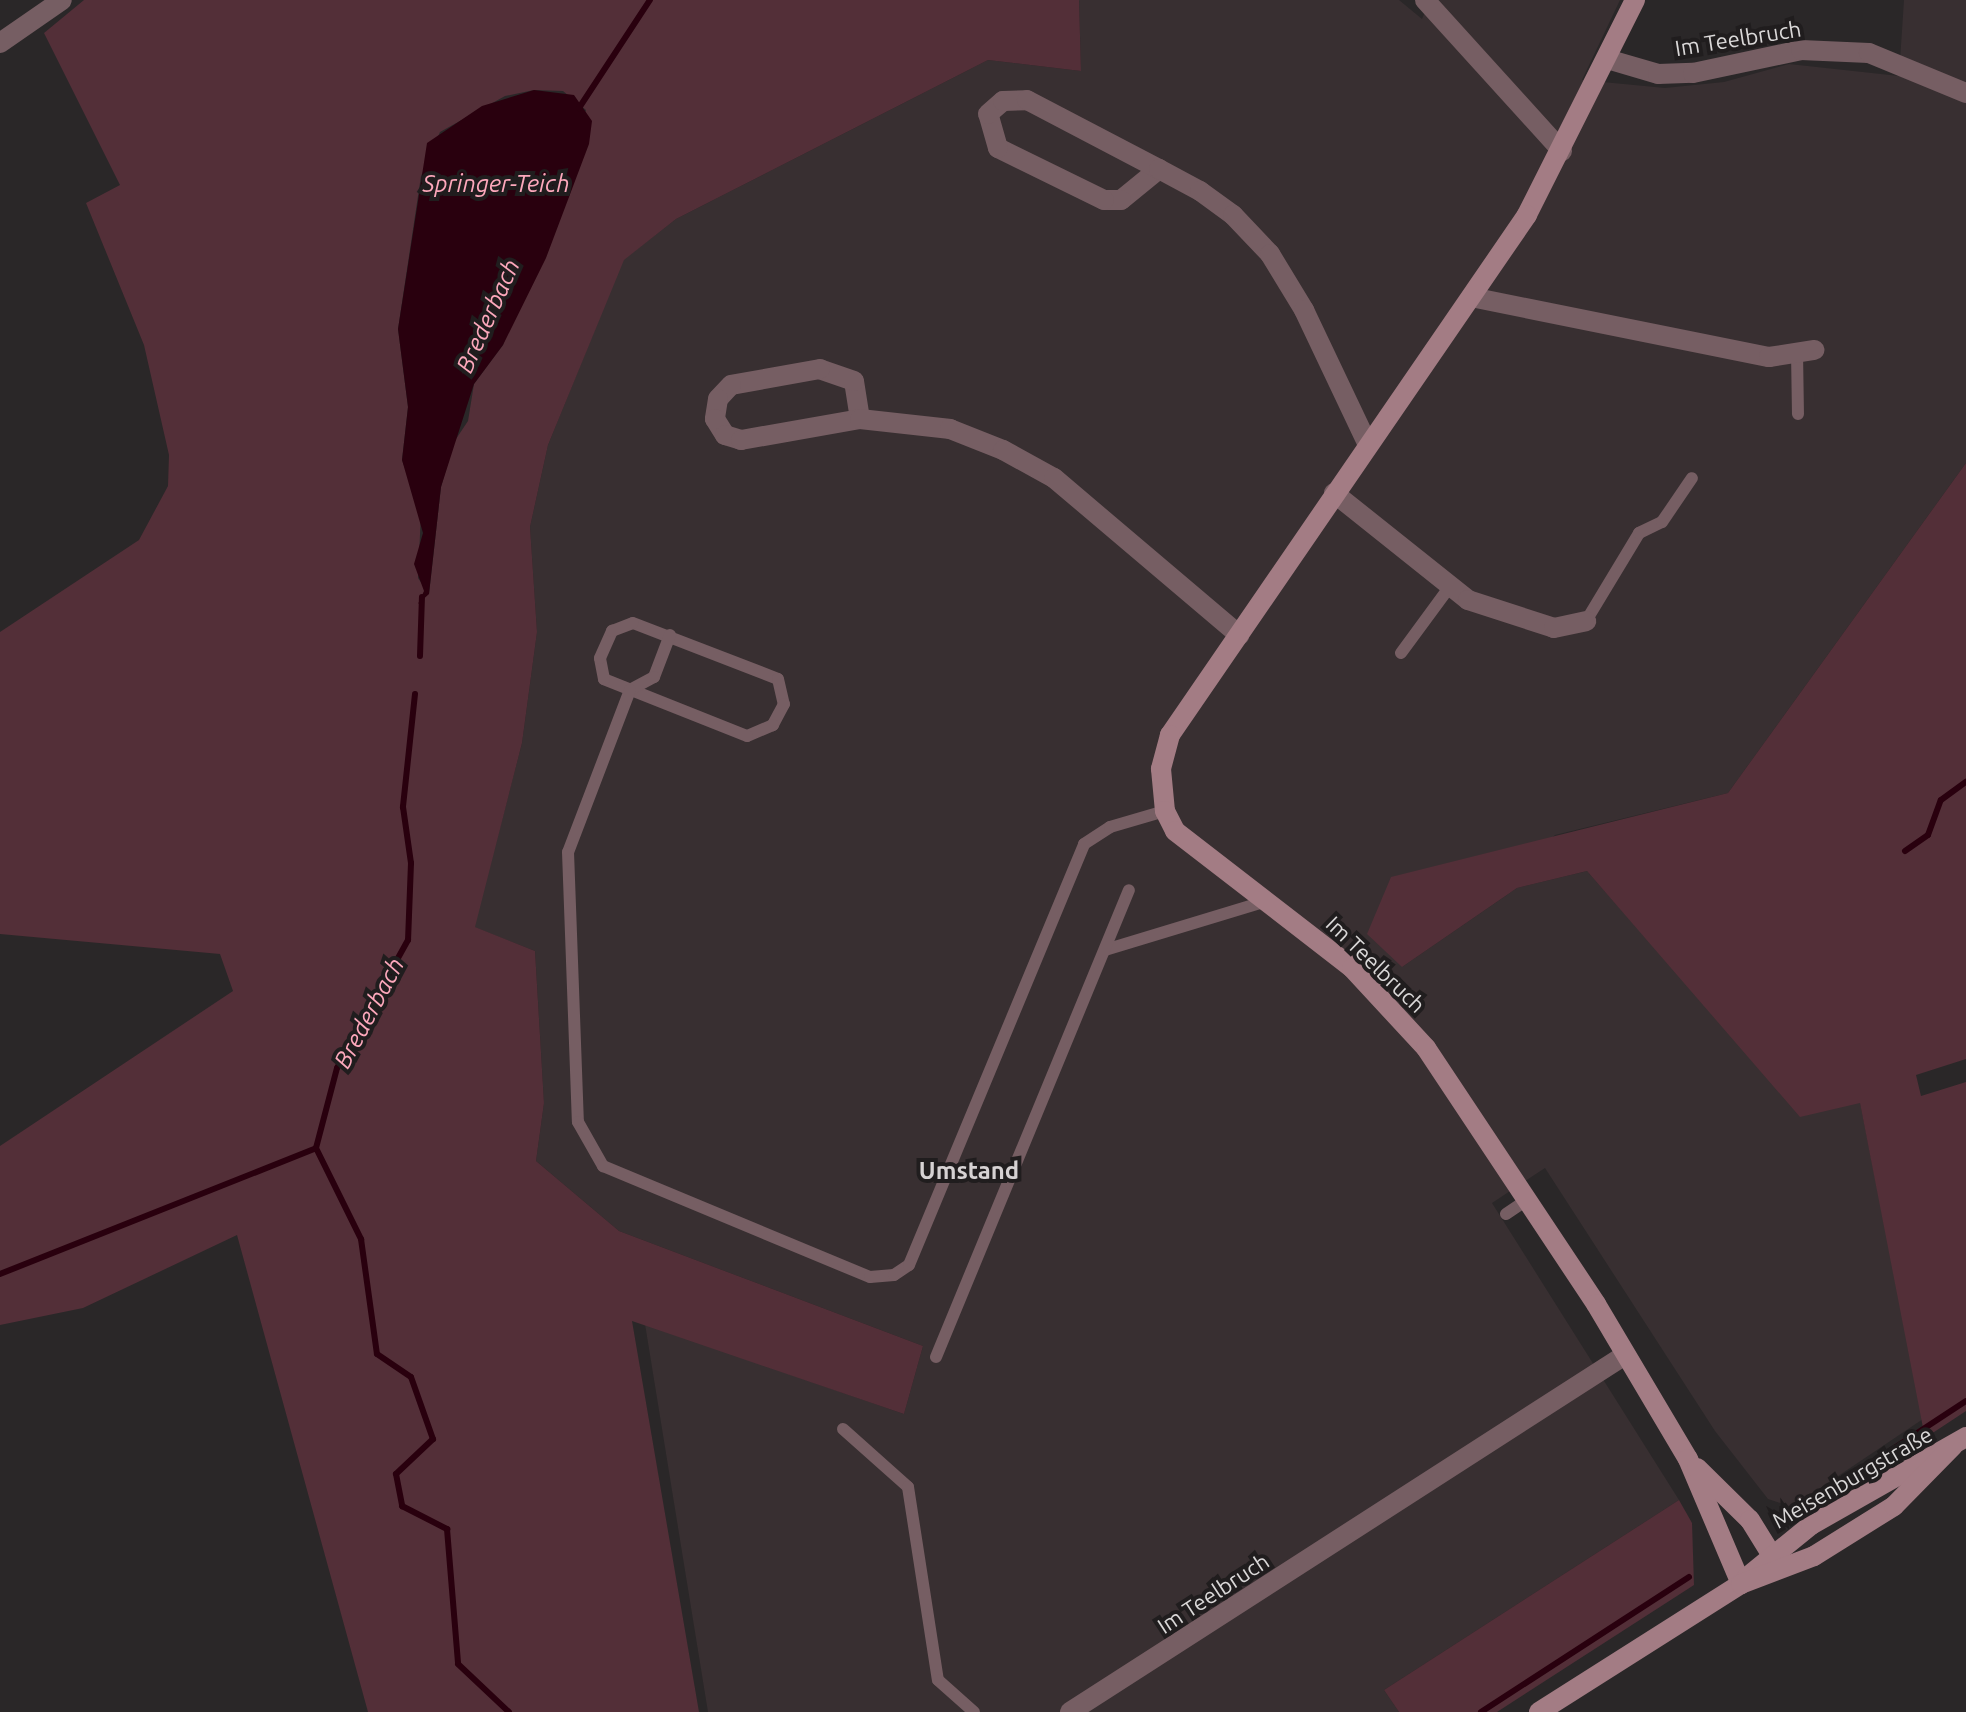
<!DOCTYPE html>
<html>
<head>
<meta charset="utf-8">
<style>
  body { margin:0 }
  #map { position:relative; width:1966px; height:1712px; overflow:hidden; background:#2a2728; font-family:Ubuntu,sans-serif }
  div>[style] { position:absolute }
  .built>* { inset:0; background:#382f31 }
  .green>* { inset:0; background:#532f38 }
  .water>* { inset:0; background:#29000e }
  .stream>* { height:6px; margin:-3px; padding:0 3px; transform-origin:3px; border-radius:3px; background:#29000e }
  .lane>* { height:12px; margin:-6px; padding:0 6px; transform-origin:6px; border-radius:6px; background:#765e63 }
  .street>* { height:20px; margin:-10px; padding:0 10px; transform-origin:10px; border-radius:10px; background:#765e63 }
  .secondary>* { height:20px; margin:-10px; padding:0 10px; transform-origin:10px; border-radius:10px; background:#a37c84 }
  span { translate:-50% -50%; white-space:nowrap; text-align:center; line-height:1.15; -webkit-text-stroke:8px #201d1e; paint-order:stroke }
  .street-label { font-size:22px; color:#dad8d8 }
  .water-label { font-size:24px; color:#fda8bc; font-style:italic }
  .neighbourhood-label { font-size:24px; color:#d6d2d3; font-weight:700 }
</style>
</head>
<body>
<div id="map">
  <div class="built">
    <div style="clip-path:polygon(1079px 0,1399px 0,1422px 19px,1430px 0,1620px 0,1582px 80px,1665px 88px,1724px 82px,1789px 64px,1899px 76px,1904px 0,1966px 0,1966px 463px,1728px 793px,1555px 835px,1402px 967px,1517px 888px,1587px 871px,1737px 1041px,1860px 1102px,1923px 1419px,1792px 1507px,1768px 1499px,1715px 1431px,1545px 1168px,1492px 1203px,1679px 1500px,1384px 1690px,1399px 1712px,708px 1712px,645px 1324px,904px 1414px,923px 1346px,619px 1231px,536px 1161px,544px 1103px,535px 951px,474px 927px,522px 743px,537px 632px,530px 527px,548px 445px,623px 260px,676px 219px,988px 60px,1081px 71px)"></div>
  </div>
  <div class="green">
    <div style="clip-path:polygon(evenodd,84px 0,1079px 0,1081px 71px,988px 60px,676px 219px,624px 260px,548px 445px,530px 527px,537px 632px,522px 743px,475px 927px,535px 951px,544px 1103px,536px 1161px,619px 1231px,923px 1346px,904px 1414px,632px 1321px,699px 1712px,368px 1712px,237px 1235px,83px 1308px,0 1325px,0 1146px,233px 991px,220px 954px,0 934px,0 632px,139px 540px,168px 486px,169px 455px,144px 345px,86px 203px,120px 185px,44px 33px,84px 0,534px 90px,563px 91px,586px 110px,503px 345px,474px 384px,468px 421px,454px 442px,441px 487px,429px 594px,418px 578px,421px 513px,402px 460px,408px 407px,398px 329px,421px 176px,440px 132px,505px 96px,534px 90px)"></div>
    <div style="clip-path:polygon(1966px 463px,1966px 1059px,1916px 1075px,1921px 1096px,1966px 1082px,1966px 1411px,1925px 1438px,1860px 1103px,1800px 1117px,1587px 871px,1517px 888px,1402px 967px,1367px 934px,1391px 877px,1728px 793px)"></div>
    <div style="clip-path:polygon(1679px 1500px,1692px 1523px,1694px 1585px,1497px 1712px,1399px 1712px,1384px 1690px)"></div>
  </div>
  <div class="water">
    <div style="clip-path:polygon(534px 90px,574px 95px,592px 121px,589px 144px,546px 258px,503px 345px,474px 384px,441px 487px,429px 594px,418px 604px,424px 591px,414px 564px,423px 533px,402px 460px,408px 407px,398px 329px,427px 143px,482px 106px)"></div>
  </div>
  <div class="stream">
    <div style="left:579px;top:108px;width:129px;rotate:-56.7deg"></div>
    <div style="left:420px;top:656px;width:59px;rotate:-88.1deg"></div>
    <div style="left:415px;top:694px;width:114px;rotate:96.1deg"></div>
    <div style="left:403px;top:807px;width:57px;rotate:81.9deg"></div>
    <div style="left:411px;top:863px;width:77px;rotate:92.2deg"></div>
    <div style="left:408px;top:940px;width:146px;rotate:119deg"></div>
    <div style="left:337px;top:1068px;width:83px;rotate:104.7deg"></div>
    <div style="left:316px;top:1148px;width:102px;rotate:63.7deg"></div>
    <div style="left:361px;top:1239px;width:116px;rotate:82.1deg"></div>
    <div style="left:377px;top:1354px;width:41px;rotate:34.1deg"></div>
    <div style="left:411px;top:1377px;width:66px;rotate:70.5deg"></div>
    <div style="left:433px;top:1439px;width:51px;rotate:136.6deg"></div>
    <div style="left:396px;top:1474px;width:33px;rotate:79deg"></div>
    <div style="left:402px;top:1506px;width:51px;rotate:27.1deg"></div>
    <div style="left:447px;top:1529px;width:135px;rotate:85.3deg"></div>
    <div style="left:458px;top:1664px;width:70px;rotate:43.3deg"></div>
    <div style="left:1905px;top:851px;width:28px;rotate:-35deg"></div>
    <div style="left:1928px;top:835px;width:37px;rotate:-70deg"></div>
    <div style="left:1941px;top:800px;width:31px;rotate:-36deg"></div>
    <div style="left:0;top:1274px;width:340px;rotate:-21.7deg"></div>
    <div style="left:1806px;top:1506px;width:191px;rotate:-33.3deg"></div>
    <div style="left:1481px;top:1712px;width:248px;rotate:-33deg"></div>
  </div>
  <div class="lane">
    <div style="left:1797px;top:352px;width:62px;rotate:89.1deg"></div>
    <div style="left:1586px;top:621px;width:103px;rotate:-58.9deg"></div>
    <div style="left:1639px;top:533px;width:25px;rotate:-26deg"></div>
    <div style="left:1662px;top:522px;width:53px;rotate:-55.7deg"></div>
    <div style="left:633px;top:623px;width:155px;rotate:21.1deg"></div>
    <div style="left:778px;top:679px;width:26px;rotate:77deg"></div>
    <div style="left:784px;top:704px;width:24px;rotate:118deg"></div>
    <div style="left:773px;top:725px;width:28px;rotate:157deg"></div>
    <div style="left:747px;top:736px;width:154px;rotate:-158.3deg"></div>
    <div style="left:604px;top:679px;width:21px;rotate:-101deg"></div>
    <div style="left:600px;top:658px;width:30px;rotate:-66deg"></div>
    <div style="left:612px;top:631px;width:22px;rotate:-21deg"></div>
    <div style="left:670px;top:635px;width:45px;rotate:110.9deg"></div>
    <div style="left:654px;top:677px;width:27px;rotate:152deg"></div>
    <div style="left:630px;top:690px;width:173px;rotate:110.9deg"></div>
    <div style="left:568px;top:852px;width:270px;rotate:87.9deg"></div>
    <div style="left:578px;top:1122px;width:51px;rotate:60.4deg"></div>
    <div style="left:603px;top:1166px;width:289px;rotate:22.6deg"></div>
    <div style="left:870px;top:1277px;width:24px;rotate:-5deg"></div>
    <div style="left:894px;top:1275px;width:18px;rotate:-34deg"></div>
    <div style="left:909px;top:1265px;width:456px;rotate:-67.4deg"></div>
    <div style="left:1084px;top:844px;width:31px;rotate:-33deg"></div>
    <div style="left:1110px;top:827px;width:57px;rotate:-16.2deg"></div>
    <div style="left:1401px;top:653px;width:79px;rotate:-53.7deg"></div>
    <div style="left:1105px;top:950px;width:168px;rotate:-16.9deg"></div>
    <div style="left:1506px;top:1214px;width:25px;rotate:-34deg"></div>
    <div style="left:936px;top:1357px;width:505px;rotate:-67.55deg"></div>
    <div style="left:843px;top:1429px;width:87px;rotate:41.7deg"></div>
    <div style="left:908px;top:1487px;width:195px;rotate:81.2deg"></div>
    <div style="left:938px;top:1680px;width:48px;rotate:41.6deg"></div>
  </div>
  <div class="street">
    <div style="left:1425px;top:0;width:204px;rotate:47.8deg"></div>
    <div style="left:0;top:43px;width:75px;rotate:-34.7deg"></div>
    <div style="left:1607px;top:59px;width:53px;rotate:16.4deg"></div>
    <div style="left:1658px;top:74px;width:35px;rotate:-2deg"></div>
    <div style="left:1693px;top:73px;width:110px;rotate:-12deg"></div>
    <div style="left:1801px;top:50px;width:68px;rotate:2.5deg"></div>
    <div style="left:1869px;top:53px;width:105px;rotate:22.4deg"></div>
    <div style="left:1159px;top:169px;width:49px;rotate:140.8deg"></div>
    <div style="left:1121px;top:200px;width:17px;rotate:180deg"></div>
    <div style="left:1104px;top:200px;width:118px;rotate:-153.9deg"></div>
    <div style="left:998px;top:148px;width:35px;rotate:-106deg"></div>
    <div style="left:988px;top:114px;width:20px;rotate:-41deg"></div>
    <div style="left:1003px;top:101px;width:24px;rotate:-2deg"></div>
    <div style="left:1027px;top:100px;width:149px;rotate:27.6deg"></div>
    <div style="left:1159px;top:169px;width:47px;rotate:28.2deg"></div>
    <div style="left:1200px;top:191px;width:41px;rotate:36deg"></div>
    <div style="left:1233px;top:215px;width:54px;rotate:46.5deg"></div>
    <div style="left:1270px;top:254px;width:66px;rotate:58.7deg"></div>
    <div style="left:1304px;top:310px;width:149px;rotate:64.6deg"></div>
    <div style="left:1471px;top:297px;width:304px;rotate:11.4deg"></div>
    <div style="left:1769px;top:357px;width:46px;rotate:-8.8deg"></div>
    <div style="left:860px;top:419px;width:38px;rotate:-99deg"></div>
    <div style="left:854px;top:381px;width:36px;rotate:-161deg"></div>
    <div style="left:820px;top:369px;width:90px;rotate:169.8deg"></div>
    <div style="left:731px;top:385px;width:19px;rotate:133deg"></div>
    <div style="left:718px;top:399px;width:20px;rotate:99deg"></div>
    <div style="left:715px;top:419px;width:19px;rotate:58deg"></div>
    <div style="left:725px;top:435px;width:17px;rotate:17deg"></div>
    <div style="left:741px;top:440px;width:121px;rotate:-10deg"></div>
    <div style="left:860px;top:419px;width:91px;rotate:6.3deg"></div>
    <div style="left:950px;top:429px;width:57px;rotate:21.6deg"></div>
    <div style="left:1003px;top:450px;width:58px;rotate:28.8deg"></div>
    <div style="left:1054px;top:478px;width:243px;rotate:40.3deg"></div>
    <div style="left:1334px;top:493px;width:171px;rotate:38.6deg"></div>
    <div style="left:1468px;top:600px;width:90px;rotate:18deg"></div>
    <div style="left:1554px;top:628px;width:33px;rotate:-12deg"></div>
    <div style="left:1070px;top:1712px;width:656px;rotate:-32.75deg"></div>
  </div>
  <div class="secondary">
    <div style="left:1635px;top:0;width:241px;rotate:116.7deg"></div>
    <div style="left:1527px;top:215px;width:631px;rotate:124.47deg"></div>
    <div style="left:1170px;top:735px;width:35px;rotate:105deg"></div>
    <div style="left:1161px;top:769px;width:42px;rotate:84.6deg"></div>
    <div style="left:1165px;top:811px;width:22px;rotate:63deg"></div>
    <div style="left:1175px;top:831px;width:224px;rotate:37.7deg"></div>
    <div style="left:1352px;top:968px;width:109px;rotate:47.2deg"></div>
    <div style="left:1426px;top:1048px;width:307px;rotate:56.4deg"></div>
    <div style="left:1596px;top:1304px;width:180px;rotate:59.3deg"></div>
    <div style="left:1688px;top:1459px;width:136px;rotate:67deg"></div>
    <div style="left:1697px;top:1468px;width:74px;rotate:44.5deg"></div>
    <div style="left:1750px;top:1520px;width:49px;rotate:58.2deg"></div>
    <div style="left:1746px;top:1578px;width:84px;rotate:-39.2deg"></div>
    <div style="left:1811px;top:1525px;width:178px;rotate:-29.6deg"></div>
    <div style="left:1539px;top:1712px;width:239px;rotate:-32.4deg"></div>
    <div style="left:1741px;top:1584px;width:78px;rotate:-21deg"></div>
    <div style="left:1814px;top:1556px;width:94px;rotate:-32deg"></div>
    <div style="left:1894px;top:1506px;width:84px;rotate:-45.5deg"></div>
  </div>
  <div class="street-label">
    <span style="left:1738px;top:38px;rotate:-9deg">Im Teelbruch</span>
    <span style="left:1376px;top:964px;rotate:44deg">Im Teelbruch</span>
    <span style="left:1852px;top:1477px;rotate:-30deg">Meisenburgstraße</span>
    <span style="left:1213px;top:1593px;rotate:-33deg">Im Teelbruch</span>
  </div>
  <div class="water-label">
    <span style="left:496px;top:184px">Springer-Teich</span>
    <span style="left:488px;top:316px;rotate:-66deg">Brederbach</span>
    <span style="left:369px;top:1013px;rotate:-62deg">Brederbach</span>
  </div>
  <div class="neighbourhood-label">
    <span style="left:969px;top:1171px">Umstand</span>
  </div>
</div>
</body>
</html>
